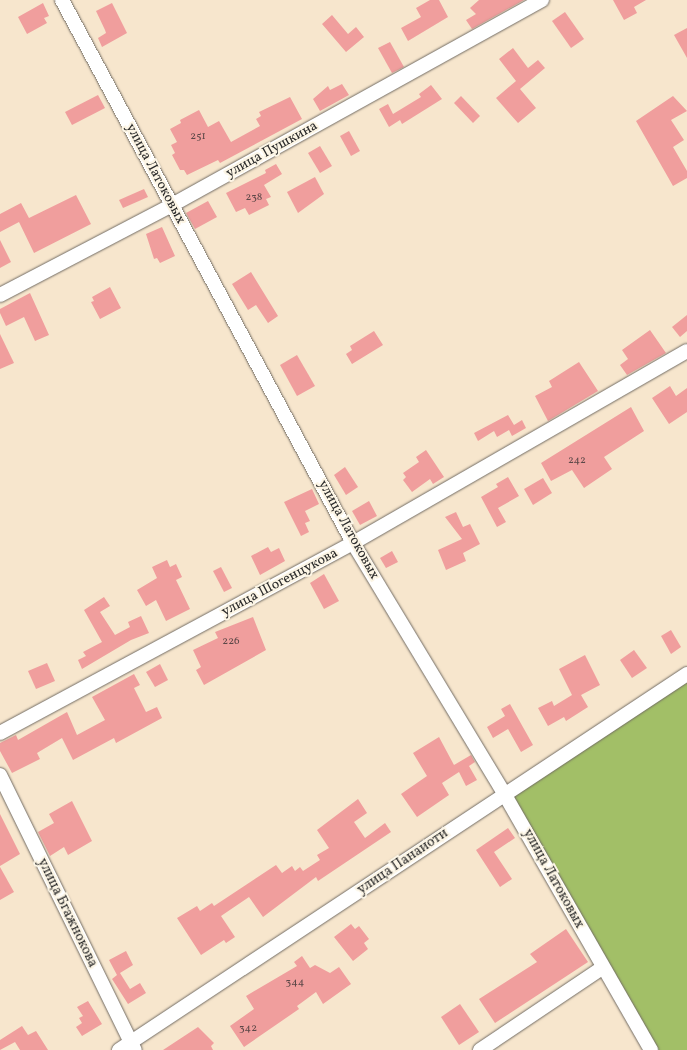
<!DOCTYPE html>
<html>
<head>
<meta charset="utf-8">
<style>
  body { margin:0 }
  #map { position:relative; width:687px; height:1050px; overflow:hidden; background:#f7e6cd; font-family:Vollkorn,serif }
  div>[style] { position:absolute }
  .green>* { inset:0; background:#a2bf67 }
  .building>* { inset:0; background:#f09e9d }
  .roads { filter:drop-shadow(0 0 1px #726c64) drop-shadow(0 0 1px #726c64) }
  .minor>* { height:14px; margin:-7px; padding:0 7px; transform-origin:7px; border-radius:7px; background:#fff }
  span { translate:-50% -50%; white-space:nowrap; text-align:center; line-height:1.15; -webkit-text-stroke:4px #fcf5e5; paint-order:stroke }
  .number-label { font-size:11px; color:#5c4848 }
  .number-label span { -webkit-text-stroke-width:0 }
  .street-label { font-size:14px; color:#2b2b2b }
</style>
</head>
<body>
<div id="map">
  <div class="green">
    <div style="clip-path:polygon(687px 674px,687px 1050px,651px 1050px,505px 795px)"></div>
  </div>
  <div class="building">
    <div style="clip-path:polygon(430px 0,439px 0,448px 17px,408px 41px,401px 28px,421px 17px,416px 8px)"></div>
    <div style="clip-path:polygon(479px 0,524px 0,472px 29px,466px 20px,476px 14px,470px 8px)"></div>
    <div style="clip-path:polygon(613px 0,646px 0,634px 7px,637px 13px,624px 20px)"></div>
    <div style="clip-path:polygon(43px 3px,49px 16px,44px 18px,47px 23px,27px 34px,18px 17px)"></div>
    <div style="clip-path:polygon(112px 3px,127px 33px,102px 47px,98px 38px,106px 33px,105px 30px,96px 11px)"></div>
    <div style="clip-path:polygon(565px 12px,584px 39px,571px 48px,552px 21px)"></div>
    <div style="clip-path:polygon(332px 15px,348px 34px,356px 27px,364px 37px,346px 52px,322px 24px)"></div>
    <div style="clip-path:polygon(687px 28px,687px 58px,674px 35px)"></div>
    <div style="clip-path:polygon(390px 42px,404px 67px,392px 73px,378px 48px)"></div>
    <div style="clip-path:polygon(513px 48px,528px 68px,538px 60px,545px 68px,520px 89px,536px 108px,518px 123px,496px 98px,516px 81px,499px 59px)"></div>
    <div style="clip-path:polygon(342px 84px,349px 95px,320px 111px,313px 99px,328px 86px,330px 90px)"></div>
    <div style="clip-path:polygon(431px 85px,442px 99px,402px 124px,400px 120px,389px 127px,379px 109px,388px 104px,393px 114px,421px 97px,419px 94px)"></div>
    <div style="clip-path:polygon(98px 95px,105px 108px,72px 125px,65px 112px)"></div>
    <div style="clip-path:polygon(461px 96px,480px 116px,473px 123px,454px 103px)"></div>
    <div style="clip-path:polygon(673px 96px,687px 111px,671px 120px,684px 140px,673px 147px,687px 171px,687px 178px,673px 186px,636px 121px)"></div>
    <div style="clip-path:polygon(290px 97px,302px 119px,220px 163px,218px 160px,187px 175px,184px 170px,180px 170px,172px 155px,175px 153px,171px 145px,177px 142px,170px 129px,181px 123px,180px 120px,199px 110px,208px 127px,219px 121px,231px 142px,260px 126px,256px 119px,261px 116px,259px 112px)"></div>
    <div style="clip-path:polygon(349px 131px,360px 151px,351px 156px,340px 136px)"></div>
    <div style="clip-path:polygon(320px 146px,332px 166px,320px 173px,308px 153px)"></div>
    <div style="clip-path:polygon(276px 164px,282px 174px,264px 185px,271px 197px,266px 199px,269px 205px,249px 215px,245px 208px,236px 212px,226px 193px,266px 173px,265px 170px)"></div>
    <div style="clip-path:polygon(315px 177px,324px 194px,298px 213px,287px 192px)"></div>
    <div style="clip-path:polygon(144px 189px,148px 197px,123px 208px,119px 200px)"></div>
    <div style="clip-path:polygon(76px 195px,91px 224px,34px 253px,19px 222px,0 232px,0 214px,21px 203px,29px 218px)"></div>
    <div style="clip-path:polygon(208px 201px,217px 217px,195px 229px,186px 213px)"></div>
    <div style="clip-path:polygon(162px 227px,175px 256px,160px 263px,157px 258px,154px 259px,146px 234px)"></div>
    <div style="clip-path:polygon(0 240px,11px 262px,0 268px)"></div>
    <div style="clip-path:polygon(251px 272px,278px 316px,268px 323px,256px 305px,248px 310px,232px 284px)"></div>
    <div style="clip-path:polygon(110px 287px,121px 308px,100px 319px,91px 302px,94px 301px,92px 297px)"></div>
    <div style="clip-path:polygon(30px 293px,49px 335px,35px 341px,24px 317px,6px 326px,0 313px,0 309px)"></div>
    <div style="clip-path:polygon(687px 315px,687px 331px,680px 337px,672px 327px)"></div>
    <div style="clip-path:polygon(650px 330px,666px 353px,627px 375px,620px 365px,628px 359px,622px 350px)"></div>
    <div style="clip-path:polygon(374px 331px,383px 345px,352px 364px,346px 354px,352px 350px,350px 346px)"></div>
    <div style="clip-path:polygon(0 334px,14px 363px,0 369px)"></div>
    <div style="clip-path:polygon(297px 355px,315px 386px,297px 396px,280px 365px)"></div>
    <div style="clip-path:polygon(579px 362px,598px 391px,548px 421px,535px 396px,552px 387px,549px 381px)"></div>
    <div style="clip-path:polygon(670px 386px,676px 396px,687px 388px,687px 412px,669px 424px,652px 398px)"></div>
    <div style="clip-path:polygon(631px 407px,644px 431px,604px 457px,612px 469px,584px 488px,572px 470px,551px 481px,541px 463px)"></div>
    <div style="clip-path:polygon(508px 415px,514px 425px,522px 420px,526px 428px,512px 436px,509px 430px,497px 437px,494px 431px,478px 441px,474px 433px)"></div>
    <div style="clip-path:polygon(426px 450px,444px 477px,433px 484px,430px 479px,412px 492px,403px 480px,406px 477px,403px 473px,419px 462px,416px 457px)"></div>
    <div style="clip-path:polygon(345px 467px,358px 487px,346px 495px,334px 475px)"></div>
    <div style="clip-path:polygon(508px 477px,519px 496px,498px 508px,506px 522px,497px 527px,481px 497px,498px 487px,496px 484px)"></div>
    <div style="clip-path:polygon(543px 478px,552px 493px,533px 505px,524px 489px)"></div>
    <div style="clip-path:polygon(312px 489px,319px 504px,305px 511px,310px 521px,305px 523px,309px 532px,301px 536px,284px 502px)"></div>
    <div style="clip-path:polygon(369px 501px,377px 516px,360px 525px,352px 511px)"></div>
    <div style="clip-path:polygon(456px 512px,463px 527px,470px 524px,480px 544px,463px 553px,466px 561px,446px 570px,438px 550px,462px 539px,445px 517px)"></div>
    <div style="clip-path:polygon(268px 547px,271px 552px,279px 548px,285px 561px,260px 575px,251px 556px)"></div>
    <div style="clip-path:polygon(392px 551px,398px 562px,386px 568px,380px 558px)"></div>
    <div style="clip-path:polygon(167px 560px,170px 567px,176px 564px,182px 577px,176px 580px,190px 609px,166px 621px,156px 600px,146px 606px,137px 590px,157px 578px,152px 567px)"></div>
    <div style="clip-path:polygon(221px 567px,232px 588px,224px 592px,213px 571px)"></div>
    <div style="clip-path:polygon(324px 574px,339px 601px,324px 609px,310px 583px)"></div>
    <div style="clip-path:polygon(104px 597px,110px 606px,100px 612px,115px 635px,130px 627px,128px 622px,141px 616px,149px 633px,131px 640px,82px 669px,78px 660px,86px 656px,83px 652px,102px 642px,84px 610px)"></div>
    <div style="clip-path:polygon(253px 617px,266px 650px,204px 685px,196px 670px,201px 667px,193px 650px,218px 638px,215px 632px)"></div>
    <div style="clip-path:polygon(671px 630px,681px 647px,671px 654px,661px 636px)"></div>
    <div style="clip-path:polygon(634px 650px,647px 668px,632px 678px,620px 660px)"></div>
    <div style="clip-path:polygon(585px 655px,600px 685px,581px 695px,588px 707px,566px 721px,564px 717px,548px 726px,538px 708px,552px 701px,554px 706px,572px 695px,559px 669px)"></div>
    <div style="clip-path:polygon(47px 663px,55px 681px,36px 689px,28px 671px)"></div>
    <div style="clip-path:polygon(160px 664px,168px 680px,155px 687px,146px 672px)"></div>
    <div style="clip-path:polygon(134px 674px,140px 685px,134px 688px,146px 712px,157px 707px,162px 718px,116px 743px,114px 738px,73px 760px,62px 738px,37px 753px,40px 759px,12px 773px,0 751px,0 743px,16px 735px,18px 740px,67px 712px,77px 735px,105px 720px,92px 697px)"></div>
    <div style="clip-path:polygon(510px 704px,533px 745px,521px 752px,508px 729px,493px 738px,487px 727px,505px 716px,501px 709px)"></div>
    <div style="clip-path:polygon(439px 737px,454px 765px,471px 755px,475px 762px,469px 766px,477px 780px,466px 786px,459px 772px,442px 783px,449px 795px,417px 817px,401px 794px,427px 776px,413px 753px)"></div>
    <div style="clip-path:polygon(358px 799px,367px 813px,354px 822px,365px 838px,385px 823px,391px 832px,318px 881px,316px 877px,263px 917px,249px 897px,221px 916px,235px 937px,226px 943px,224px 940px,201px 955px,177px 918px,197px 906px,200px 911px,212px 903px,214px 906px,276px 865px,282px 873px,292px 866px,295px 871px,300px 867px,303px 871px,320px 860px,317px 855px,329px 848px,317px 830px)"></div>
    <div style="clip-path:polygon(72px 801px,92px 841px,68px 855px,64px 847px,50px 856px,38px 832px,54px 823px,49px 814px)"></div>
    <div style="clip-path:polygon(0 814px,20px 854px,0 866px)"></div>
    <div style="clip-path:polygon(508px 828px,515px 838px,494px 852px,512px 879px,500px 887px,476px 850px)"></div>
    <div style="clip-path:polygon(0 867px,14px 892px,0 900px)"></div>
    <div style="clip-path:polygon(351px 924px,355px 929px,359px 926px,369px 939px,364px 943px,368px 949px,353px 961px,334px 937px)"></div>
    <div style="clip-path:polygon(566px 929px,588px 962px,495px 1023px,479px 999px,537px 962px,530px 954px)"></div>
    <div style="clip-path:polygon(126px 951px,133px 965px,120px 973px,130px 989px,140px 983px,146px 993px,128px 1004px,112px 979px,117px 975px,109px 960px)"></div>
    <div style="clip-path:polygon(302px 956px,310px 968px,315px 965px,330px 973px,339px 967px,351px 984px,323px 1004px,316px 992px,297px 1006px,299px 1009px,244px 1047px,230px 1026px,254px 1009px,246px 996px,297px 966px,294px 962px)"></div>
    <div style="clip-path:polygon(88px 1001px,102px 1024px,82px 1036px,76px 1027px,82px 1023px,79px 1018px,83px 1016px,77px 1007px)"></div>
    <div style="clip-path:polygon(460px 1004px,479px 1032px,459px 1045px,441px 1017px)"></div>
    <div style="clip-path:polygon(22px 1026px,28px 1035px,36px 1031px,48px 1050px,20px 1050px,15px 1042px,0 1050px,0 1040px)"></div>
    <div style="clip-path:polygon(198px 1027px,214px 1043px,211px 1046px,213px 1050px,163px 1050px)"></div>
  </div>
  <div class="roads">
    <div class="minor">
      <div style="left:62px;top:0;width:616px;rotate:61.81deg"></div>
      <div style="left:353px;top:543px;width:294px;rotate:58.9deg"></div>
      <div style="left:505px;top:795px;width:294px;rotate:60.2deg"></div>
      <div style="left:0;top:295px;width:194px;rotate:-27.6deg"></div>
      <div style="left:172px;top:205px;width:423px;rotate:-29deg"></div>
      <div style="left:0;top:733px;width:401px;rotate:-28.3deg"></div>
      <div style="left:353px;top:543px;width:385px;rotate:-29.9deg"></div>
      <div style="left:0;top:775px;width:306px;rotate:63.9deg"></div>
      <div style="left:119px;top:1050px;width:681px;rotate:-33.5deg"></div>
      <div style="left:480px;top:1050px;width:147px;rotate:-33.9deg"></div>
    </div>
  </div>
  <div class="number-label">
    <span style="left:198px;top:137px">251</span>
    <span style="left:254px;top:198px">238</span>
    <span style="left:577px;top:461px">242</span>
    <span style="left:231px;top:642px">226</span>
    <span style="left:295px;top:983px">344</span>
    <span style="left:248px;top:1029px">342</span>
  </div>
  <div class="street-label">
    <span style="left:272px;top:150px;rotate:-29deg">улица Пушкина</span>
    <span style="left:155px;top:174px;rotate:62deg">улица Латоковых</span>
    <span style="left:348px;top:530px;rotate:61deg">улица Латоковых</span>
    <span style="left:280px;top:583px;rotate:-28deg">улица Шогенцукова</span>
    <span style="left:403px;top:862px;rotate:-34deg">улица Панаиоти</span>
    <span style="left:553px;top:879px;rotate:61deg">улица Латоковых</span>
    <span style="left:67px;top:913px;rotate:64deg">улица Бгажнокова</span>
  </div>
</div>
</body>
</html>
